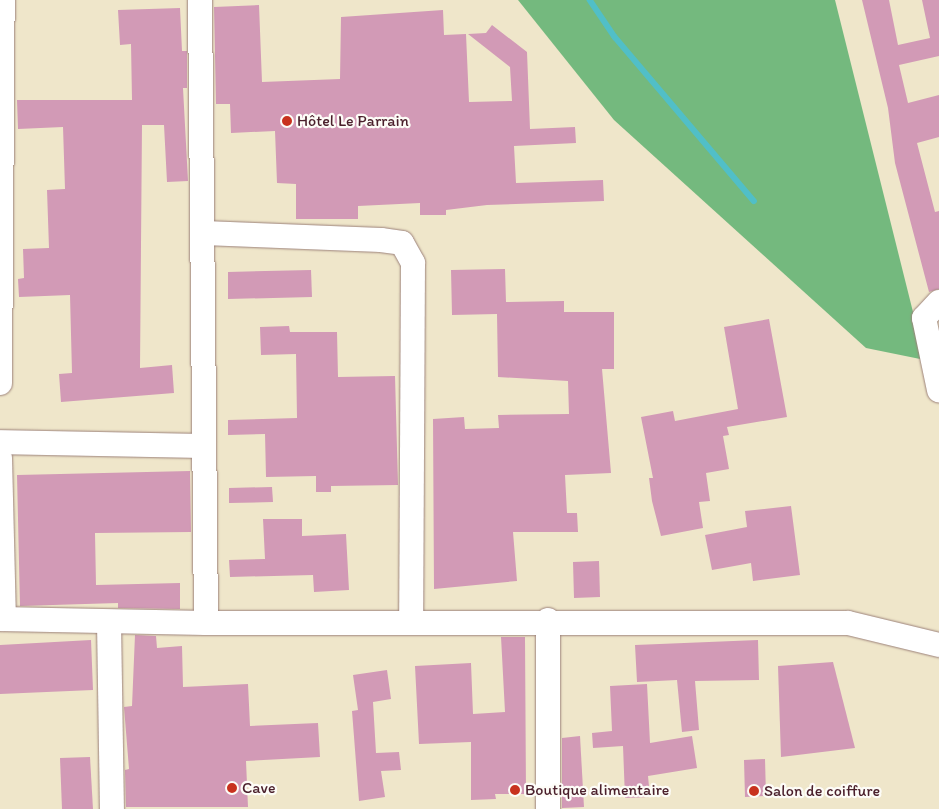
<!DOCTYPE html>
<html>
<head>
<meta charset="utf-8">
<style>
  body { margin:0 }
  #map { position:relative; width:939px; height:809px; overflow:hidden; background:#efe6ca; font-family:Itim,sans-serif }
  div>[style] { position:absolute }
  .forest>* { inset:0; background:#74b97e }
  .stream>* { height:5.5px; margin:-2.75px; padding:0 2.75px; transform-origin:2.75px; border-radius:2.75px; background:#51bfc7 }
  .building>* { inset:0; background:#d29ab6 }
  .roads { filter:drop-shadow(0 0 1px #9c827a) drop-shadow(0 0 1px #9c827a) }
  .minor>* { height:24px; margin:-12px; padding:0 12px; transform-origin:12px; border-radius:12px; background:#fff }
  .dots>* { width:14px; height:14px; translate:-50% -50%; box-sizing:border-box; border:2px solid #fdfcf7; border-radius:50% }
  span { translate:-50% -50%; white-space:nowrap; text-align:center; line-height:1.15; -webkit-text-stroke:4.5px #fdfcf7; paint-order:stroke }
  .poi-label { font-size:16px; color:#4a1f2b }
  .left { translate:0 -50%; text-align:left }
</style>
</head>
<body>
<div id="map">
  <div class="forest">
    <div style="clip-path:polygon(518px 0,835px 0,925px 360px,866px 348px,614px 120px)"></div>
  </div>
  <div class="stream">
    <div style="left:590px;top:0;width:45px;rotate:56deg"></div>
    <div style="left:615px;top:37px;width:215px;rotate:49.7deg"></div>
  </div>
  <div class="building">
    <div style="clip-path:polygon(862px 0,889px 0,898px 45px,930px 38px,922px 0,939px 0,939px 56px,899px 65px,908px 103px,939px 95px,939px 137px,917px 143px,935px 212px,939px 211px,939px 289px,929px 292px,895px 163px,888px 108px)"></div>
    <div style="clip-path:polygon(259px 5px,262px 82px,340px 79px,341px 17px,443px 10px,444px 35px,466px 34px,469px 102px,512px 101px,510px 67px,468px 34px,486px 33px,492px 25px,527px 52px,530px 129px,575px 127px,576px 143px,514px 146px,516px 183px,603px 180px,604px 201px,487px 205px,446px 210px,446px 215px,420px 215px,420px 203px,358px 206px,358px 219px,296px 219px,296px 184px,277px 183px,275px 131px,231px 133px,230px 104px,216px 104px,214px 7px)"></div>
    <div style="clip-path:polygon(180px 8px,182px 51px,187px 51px,187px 88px,183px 88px,188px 181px,167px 182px,164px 125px,142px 125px,140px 368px,172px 365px,174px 393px,61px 402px,59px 374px,72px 373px,70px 295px,19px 297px,18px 279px,24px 278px,23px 249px,49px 248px,47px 190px,65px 189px,63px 127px,18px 129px,17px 100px,132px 100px,131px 44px,120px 45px,118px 10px)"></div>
    <div style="clip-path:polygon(505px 269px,506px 302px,564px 301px,564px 312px,614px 312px,614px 369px,602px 369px,611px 473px,565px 475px,567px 513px,577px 513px,578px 532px,513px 532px,517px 581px,434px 589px,433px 419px,464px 417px,465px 429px,499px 428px,498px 415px,569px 414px,568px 381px,498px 377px,497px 314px,452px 315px,451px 270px)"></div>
    <div style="clip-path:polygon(311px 270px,312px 297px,228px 299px,228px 272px)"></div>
    <div style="clip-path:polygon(769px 319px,787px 417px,727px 427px,729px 435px,723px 436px,729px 469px,706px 473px,710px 501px,699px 502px,703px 528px,661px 536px,652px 501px,649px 478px,653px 478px,641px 417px,673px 411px,675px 421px,738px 409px,724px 327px)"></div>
    <div style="clip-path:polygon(289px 326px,290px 332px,337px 332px,338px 377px,395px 376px,398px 485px,331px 486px,331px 492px,316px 492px,316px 476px,266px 477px,265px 434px,228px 435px,228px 420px,297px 418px,296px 354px,261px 355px,260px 327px)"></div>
    <div style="clip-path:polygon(190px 471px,191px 532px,95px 533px,96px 585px,180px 583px,180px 609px,118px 608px,118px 603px,20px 606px,17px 475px)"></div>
    <div style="clip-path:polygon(272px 487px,273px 502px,229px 503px,229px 488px)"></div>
    <div style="clip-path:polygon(791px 506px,800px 575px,753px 581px,751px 563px,712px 570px,705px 535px,747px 527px,745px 511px)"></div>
    <div style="clip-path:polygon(263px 519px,302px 519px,302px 536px,346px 534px,349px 590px,314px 592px,313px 575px,230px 577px,229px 560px,265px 559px)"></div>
    <div style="clip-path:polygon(599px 561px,600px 597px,574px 598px,573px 562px)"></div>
    <div style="clip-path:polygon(135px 635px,156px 636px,157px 648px,182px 646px,183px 687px,248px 684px,250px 726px,318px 723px,320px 757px,246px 761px,248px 807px,126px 807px,125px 770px,129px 769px,124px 707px,132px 706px)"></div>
    <div style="clip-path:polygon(501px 637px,525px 637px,526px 794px,495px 794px,496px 799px,471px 800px,471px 742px,419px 744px,415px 666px,471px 663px,473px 714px,505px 712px)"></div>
    <div style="clip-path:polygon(91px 640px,93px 690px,0 694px,0 645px)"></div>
    <div style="clip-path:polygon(758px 640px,759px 680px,695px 681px,699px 730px,682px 732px,677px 680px,637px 682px,635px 645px)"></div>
    <div style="clip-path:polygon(833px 662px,855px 748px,781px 757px,778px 666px)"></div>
    <div style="clip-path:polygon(387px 670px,391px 699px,373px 702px,376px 753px,399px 752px,401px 770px,381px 771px,385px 797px,359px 801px,352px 711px,358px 710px,353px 675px)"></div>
    <div style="clip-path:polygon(647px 684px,650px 743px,692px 736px,697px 768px,648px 776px,650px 797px,625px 798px,623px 746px,593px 748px,592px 733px,612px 731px,610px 686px)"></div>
    <div style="clip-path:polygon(580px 736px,584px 807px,562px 808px,562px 738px)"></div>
    <div style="clip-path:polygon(90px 757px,93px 809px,62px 809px,60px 758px)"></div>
    <div style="clip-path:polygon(765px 759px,766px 796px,745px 797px,744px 760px)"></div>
  </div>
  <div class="roads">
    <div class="minor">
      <div style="left:200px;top:0;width:623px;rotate:89.45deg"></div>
      <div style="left:204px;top:233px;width:177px;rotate:2.3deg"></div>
      <div style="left:381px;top:240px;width:21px;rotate:8deg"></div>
      <div style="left:402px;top:243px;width:23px;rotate:61deg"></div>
      <div style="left:413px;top:263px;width:357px;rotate:90.3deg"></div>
      <div style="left:939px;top:302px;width:22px;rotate:133deg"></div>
      <div style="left:924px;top:318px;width:74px;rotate:78.2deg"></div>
      <div style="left:0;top:383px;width:383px;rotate:-89.6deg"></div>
      <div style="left:0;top:442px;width:204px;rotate:1.1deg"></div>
      <div style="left:0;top:458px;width:161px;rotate:88.6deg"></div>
      <div style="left:0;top:619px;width:206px;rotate:1.1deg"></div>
      <div style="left:206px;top:623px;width:642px"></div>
      <div style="left:848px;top:623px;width:94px;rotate:13.6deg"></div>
      <div style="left:109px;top:622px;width:187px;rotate:89.1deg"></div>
      <div style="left:548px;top:809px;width:189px;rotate:-90deg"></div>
    </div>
  </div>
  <div class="dots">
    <div style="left:287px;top:121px;background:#c8321e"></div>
    <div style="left:232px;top:788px;background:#c8321e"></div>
    <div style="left:515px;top:790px;background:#c8321e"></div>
    <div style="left:754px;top:791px;background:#c8321e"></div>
  </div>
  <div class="poi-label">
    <span class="left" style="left:297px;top:121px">Hôtel Le Parrain</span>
    <span class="left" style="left:242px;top:788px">Cave</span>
    <span class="left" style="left:525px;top:790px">Boutique alimentaire</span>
    <span class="left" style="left:764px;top:791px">Salon de coiffure</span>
  </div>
</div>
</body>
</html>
